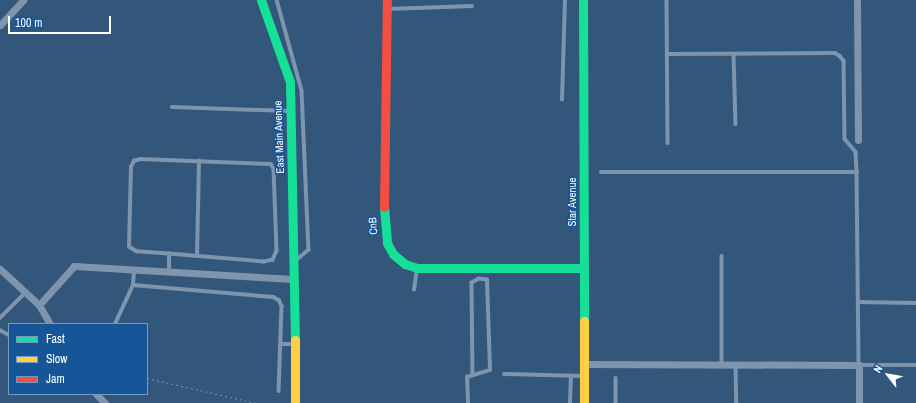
<!DOCTYPE html>
<html>
<head>
<meta charset="utf-8">
<style>
  body { margin:0 }
  #map { position:relative; width:916px; height:403px; overflow:hidden; background:#33577b; font-family:"Archivo Narrow",sans-serif }
  div>[style] { position:absolute }
  .path>* { height:1px; margin-top:-0.5px; transform-origin:0; background:repeating-linear-gradient(90deg,#7e95ad 0 2px,transparent 0 5px) }
  .lane>* { height:3.5px; margin:-1.75px; padding:0 1.75px; transform-origin:1.75px; border-radius:1.75px; background:#7e95ad }
  .street>* { height:7px; margin:-3.5px; padding:0 3.5px; transform-origin:3.5px; border-radius:3.5px; background:#7e95ad }
  .fast>* { height:9px; margin:-4.5px; padding:0 4.5px; transform-origin:4.5px; border-radius:4.5px; background:#16e098 }
  .slow>* { height:9px; margin:-4.5px; padding:0 4.5px; transform-origin:4.5px; border-radius:4.5px; background:#ffcf43 }
  .jam>* { height:9px; margin:-4.5px; padding:0 4.5px; transform-origin:4.5px; border-radius:4.5px; background:#f24e42 }
  span { translate:-50% -50%; white-space:nowrap; text-align:center; line-height:1.15; -webkit-text-stroke:3px #165698; paint-order:stroke }
  .street-label { font-size:11px; color:#fff }
  .legend { position:absolute; left:8px; top:323px; width:140px; height:72px; box-sizing:border-box; background:#165698; border:1px solid #739ac1; margin:0; padding:5px 7px; list-style:none; font-size:12px; color:#fff }
  .legend li { display:flex; align-items:center; gap:8px; height:20px }
  .legend b { width:20px; border:1px solid #739ac1 }
  .north { position:absolute; left:868px; top:355px; width:40px; height:40px; -webkit-text-stroke:3px #165698; paint-order:stroke; rotate:301deg; font-size:11px; font-weight:700; line-height:16px; text-align:center; color:#fff }
  .north::after { content:''; display:block; margin:auto; width:14px; height:18px; background:#fff; clip-path:polygon(50% 0,100% 100%,50% 72%,0 100%) }
  .scale { position:absolute; left:8px; top:16px; width:103px; height:18px; box-sizing:border-box; border:2px solid #fff; border-top:0; padding-left:5px; font-size:12px; line-height:14px; white-space:nowrap; color:#fff; -webkit-text-stroke:3px #165698; paint-order:stroke }
</style>
</head>
<body>
<div id="map">
  <div class="path">
    <div style="left:147px;top:378px;width:112px;rotate:12.9deg"></div>
  </div>
  <div class="lane">
    <div style="left:277px;top:0;width:94px;rotate:74.6deg"></div>
    <div style="left:302px;top:91px;width:159px;rotate:87.5deg"></div>
    <div style="left:309px;top:250px;width:17px;rotate:140deg"></div>
    <div style="left:667px;top:0;width:143px;rotate:89.6deg"></div>
    <div style="left:388px;top:9px;width:84px;rotate:-2deg"></div>
    <div style="left:667px;top:54px;width:168px;rotate:-0.3deg"></div>
    <div style="left:835px;top:53px;width:6px;rotate:31deg"></div>
    <div style="left:840px;top:56px;width:6px;rotate:51deg"></div>
    <div style="left:844px;top:61px;width:78px;rotate:89.3deg"></div>
    <div style="left:845px;top:139px;width:17px;rotate:50deg"></div>
    <div style="left:856px;top:152px;width:20px;rotate:87deg"></div>
    <div style="left:857px;top:172px;width:193px;rotate:89.4deg"></div>
    <div style="left:859px;top:365px;width:57px"></div>
    <div style="left:734px;top:54px;width:70px;rotate:88.4deg"></div>
    <div style="left:562px;top:100px;width:100px;rotate:-88.3deg"></div>
    <div style="left:172px;top:107px;width:117px;rotate:2deg"></div>
    <div style="left:601px;top:172px;width:256px"></div>
    <div style="left:197px;top:256px;width:95px;rotate:-88.8deg"></div>
    <div style="left:722px;top:256px;width:108px;rotate:90deg"></div>
    <div style="left:169px;top:272px;width:18px;rotate:-90deg"></div>
    <div style="left:169px;top:254px;width:32px;rotate:-176deg"></div>
    <div style="left:137px;top:252px;width:9px;rotate:-148deg"></div>
    <div style="left:129px;top:247px;width:80px;rotate:-88.6deg"></div>
    <div style="left:131px;top:167px;width:7px;rotate:-63deg"></div>
    <div style="left:134px;top:161px;width:6px;rotate:-18deg"></div>
    <div style="left:140px;top:159px;width:131px;rotate:2.2deg"></div>
    <div style="left:271px;top:164px;width:6px;rotate:59deg"></div>
    <div style="left:274px;top:169px;width:82px;rotate:87.9deg"></div>
    <div style="left:277px;top:251px;width:10px;rotate:114deg"></div>
    <div style="left:273px;top:260px;width:9px;rotate:167deg"></div>
    <div style="left:264px;top:262px;width:95px;rotate:-175.2deg"></div>
    <div style="left:133px;top:285px;width:141px;rotate:4.9deg"></div>
    <div style="left:273px;top:297px;width:7px;rotate:27deg"></div>
    <div style="left:279px;top:300px;width:7px;rotate:63deg"></div>
    <div style="left:282px;top:306px;width:85px;rotate:92deg"></div>
    <div style="left:414px;top:290px;width:21px;rotate:-82deg"></div>
    <div style="left:858px;top:302px;width:58px;rotate:1deg"></div>
    <div style="left:0;top:318px;width:35px;rotate:-45deg"></div>
    <div style="left:115px;top:324px;width:43px;rotate:-65.2deg"></div>
    <div style="left:133px;top:285px;width:15px;rotate:-86deg"></div>
    <div style="left:0;top:330px;width:10px;rotate:29deg"></div>
    <div style="left:281px;top:344px;width:12px"></div>
    <div style="left:736px;top:364px;width:39px;rotate:89deg"></div>
    <div style="left:504px;top:374px;width:78px;rotate:1.5deg"></div>
    <div style="left:616px;top:378px;width:25px;rotate:90deg"></div>
    <div style="left:468px;top:403px;width:26px;rotate:-92deg"></div>
    <div style="left:467px;top:377px;width:24px;rotate:-17deg"></div>
    <div style="left:490px;top:370px;width:90px;rotate:-91.9deg"></div>
    <div style="left:487px;top:280px;width:8px;rotate:-173deg"></div>
    <div style="left:479px;top:279px;width:8px;rotate:150deg"></div>
    <div style="left:472px;top:283px;width:90px;rotate:89.4deg"></div>
    <div style="left:570px;top:403px;width:27px;rotate:-88deg"></div>
  </div>
  <div class="street">
    <div style="left:857px;top:0;width:140px;rotate:89.6deg"></div>
    <div style="left:0;top:25px;width:34px;rotate:-47deg"></div>
    <div style="left:0;top:269px;width:53px;rotate:42.7deg"></div>
    <div style="left:39px;top:305px;width:22px;rotate:60deg"></div>
    <div style="left:39px;top:305px;width:52px;rotate:-48.1deg"></div>
    <div style="left:74px;top:266px;width:220px;rotate:3.4deg"></div>
    <div style="left:584px;top:364px;width:275px;rotate:0.2deg"></div>
    <div style="left:859px;top:365px;width:38px;rotate:90deg"></div>
    <div style="left:96px;top:394px;width:13px;rotate:45deg"></div>
  </div>
  <div class="fast">
    <div style="left:261px;top:0;width:87px;rotate:70.5deg"></div>
    <div style="left:290px;top:82px;width:258px;rotate:88.9deg"></div>
    <div style="left:583px;top:0;width:321px;rotate:89.8deg"></div>
    <div style="left:384px;top:207px;width:36px;rotate:85deg"></div>
    <div style="left:387px;top:243px;width:13px;rotate:61deg"></div>
    <div style="left:393px;top:254px;width:16px;rotate:40deg"></div>
    <div style="left:405px;top:264px;width:13px;rotate:18deg"></div>
    <div style="left:417px;top:268px;width:167px"></div>
  </div>
  <div class="slow">
    <div style="left:584px;top:321px;width:82px;rotate:90deg"></div>
    <div style="left:295px;top:340px;width:63px;rotate:90deg"></div>
  </div>
  <div class="jam">
    <div style="left:384px;top:207px;width:207px;rotate:-89.2deg"></div>
  </div>
  <div class="street-label">
    <span style="left:279px;top:137px;rotate:-92deg">East Main Avenue</span>
    <span style="left:572px;top:202px;rotate:-90deg">Star Avenue</span>
    <span style="left:373px;top:226px;rotate:-94deg">CnB</span>
  </div>
  <ul class="legend">
  <li><b style="height:5px;background:#16e098"></b>Fast</li>
  <li><b style="height:5px;background:#ffcf43"></b>Slow</li>
  <li><b style="height:5px;background:#f24e42"></b>Jam</li>
  </ul>
  <div class="north">N</div>
  <div class="scale">100 m</div>
</div>
</body>
</html>
